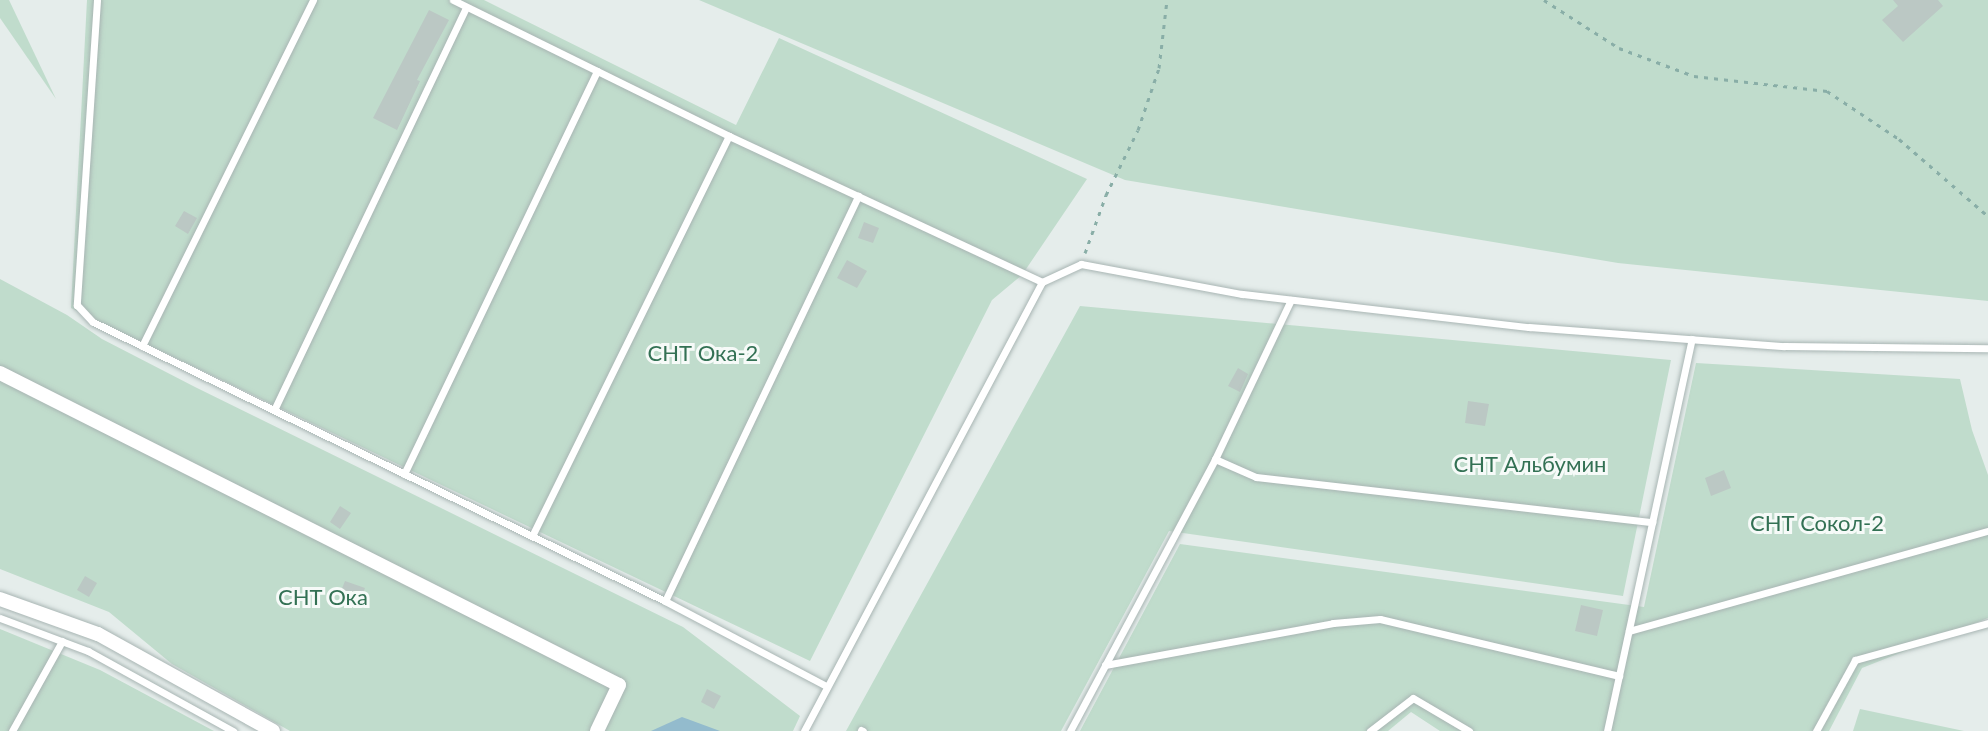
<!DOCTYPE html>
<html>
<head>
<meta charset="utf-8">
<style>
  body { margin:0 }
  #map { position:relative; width:1988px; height:731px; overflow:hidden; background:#e5edeb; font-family:Lato,sans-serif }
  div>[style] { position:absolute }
  .green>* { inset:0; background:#c0dccc }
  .water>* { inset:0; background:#93bbcd }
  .building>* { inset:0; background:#bbc8c4 }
  .path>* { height:3px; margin-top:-1.5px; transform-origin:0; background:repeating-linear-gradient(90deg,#89aea7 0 4px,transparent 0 10px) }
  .roads { filter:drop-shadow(0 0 2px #a8b5b3) drop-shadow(0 0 2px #a8b5b3) }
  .service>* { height:7px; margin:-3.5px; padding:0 3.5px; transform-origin:3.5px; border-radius:3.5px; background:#fff }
  .minor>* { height:14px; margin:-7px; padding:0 7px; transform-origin:7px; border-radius:7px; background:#fff }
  span { translate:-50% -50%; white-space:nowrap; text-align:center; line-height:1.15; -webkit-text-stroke:6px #f6faf8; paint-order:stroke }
  .park-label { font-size:22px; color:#337154 }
</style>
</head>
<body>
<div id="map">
  <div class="green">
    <div style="clip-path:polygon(0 0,9px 0,56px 99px,0 18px)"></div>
    <div style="clip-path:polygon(87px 0,484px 0,736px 125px,779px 38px,1087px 179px,1022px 275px,992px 300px,810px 661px,71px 308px)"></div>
    <div style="clip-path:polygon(699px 0,1988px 0,1988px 301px,1618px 263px,1125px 180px)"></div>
    <div style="clip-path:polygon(0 279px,67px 315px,102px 339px,195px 387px,683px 627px,800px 716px,793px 731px,290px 731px,172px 664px,109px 612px,0 569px)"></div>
    <div style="clip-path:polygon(1080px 306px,1671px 360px,1623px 596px,1169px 531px,1061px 731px,846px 731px)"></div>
    <div style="clip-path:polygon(1696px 363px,1960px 379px,1972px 430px,1988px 475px,1988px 618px,1862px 668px,1829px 731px,1440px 731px,1411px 712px,1388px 731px,1080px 731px,1180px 544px,1644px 607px)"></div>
    <div style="clip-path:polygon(0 629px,100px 670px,214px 731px,0 731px)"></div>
    <div style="clip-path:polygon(1860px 709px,1964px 731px,1853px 731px)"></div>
  </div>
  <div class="water">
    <div style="clip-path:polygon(682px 717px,720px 731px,651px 731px)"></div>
  </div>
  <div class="building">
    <div style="clip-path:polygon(1893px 0,1938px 0,1943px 6px,1903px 42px,1882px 20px,1898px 6px)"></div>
    <div style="clip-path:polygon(429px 10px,449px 20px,417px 80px,420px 81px,397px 130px,373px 118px)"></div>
    <div style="clip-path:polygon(184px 211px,197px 218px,188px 234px,175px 226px)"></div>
    <div style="clip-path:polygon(864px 222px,879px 228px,873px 243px,858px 238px)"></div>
    <div style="clip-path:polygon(847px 260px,867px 271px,857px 288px,837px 278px)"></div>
    <div style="clip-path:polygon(1238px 368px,1248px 374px,1240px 392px,1228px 386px)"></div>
    <div style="clip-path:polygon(1468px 401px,1489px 404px,1485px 426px,1465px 423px)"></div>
    <div style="clip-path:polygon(1724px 470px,1731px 488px,1711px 496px,1705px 478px)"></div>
    <div style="clip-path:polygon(340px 506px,351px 513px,340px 529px,330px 522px)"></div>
    <div style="clip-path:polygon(85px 576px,97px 583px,89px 597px,77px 590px)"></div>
    <div style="clip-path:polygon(345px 581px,365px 588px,359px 604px,339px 596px)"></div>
    <div style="clip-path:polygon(1581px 605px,1603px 610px,1597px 636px,1575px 631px)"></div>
    <div style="clip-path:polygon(707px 689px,721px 696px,714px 709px,701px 702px)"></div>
  </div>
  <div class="path">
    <div style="left:1544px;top:0;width:89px;rotate:32.6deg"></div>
    <div style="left:1619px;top:48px;width:80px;rotate:20.5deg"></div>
    <div style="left:1694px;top:76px;width:134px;rotate:6.4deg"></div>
    <div style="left:1827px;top:91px;width:87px;rotate:33.7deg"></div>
    <div style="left:1899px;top:139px;width:118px;rotate:40.9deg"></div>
    <div style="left:1085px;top:253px;width:62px;rotate:-70.1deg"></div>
    <div style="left:1106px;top:195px;width:72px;rotate:-63.8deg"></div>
    <div style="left:1138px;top:130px;width:65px;rotate:-71.3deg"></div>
    <div style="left:1159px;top:68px;width:68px;rotate:-83.3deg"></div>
  </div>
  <div class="roads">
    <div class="service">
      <div style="left:97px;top:0;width:306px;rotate:93.8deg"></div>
      <div style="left:77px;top:305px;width:23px;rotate:47deg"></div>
      <div style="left:93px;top:322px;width:636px;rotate:26deg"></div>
      <div style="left:665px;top:601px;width:182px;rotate:27.8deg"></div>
      <div style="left:453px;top:0;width:308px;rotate:26.2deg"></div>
      <div style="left:729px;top:136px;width:345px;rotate:25deg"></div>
      <div style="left:142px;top:346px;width:386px;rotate:-63.7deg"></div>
      <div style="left:274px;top:410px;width:446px;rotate:-64.5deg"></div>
      <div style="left:1215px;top:459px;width:45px;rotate:23.7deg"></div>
      <div style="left:1256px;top:477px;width:399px;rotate:6.5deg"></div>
      <div style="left:404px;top:474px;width:447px;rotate:-64.4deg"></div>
      <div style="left:532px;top:536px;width:446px;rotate:-63.8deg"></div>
      <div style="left:665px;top:601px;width:449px;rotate:-64.5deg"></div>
      <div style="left:0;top:618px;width:94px;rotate:20.6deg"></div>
      <div style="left:88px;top:651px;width:166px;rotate:28.9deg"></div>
      <div style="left:1629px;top:631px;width:373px;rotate:-15.6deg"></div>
      <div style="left:1105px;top:665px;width:232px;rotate:-10.4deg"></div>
      <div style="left:1333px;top:623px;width:47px;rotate:-4.9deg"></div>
      <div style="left:1380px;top:619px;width:246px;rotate:13.4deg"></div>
      <div style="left:861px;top:730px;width:2px;rotate:27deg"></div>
      <div style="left:12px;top:731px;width:103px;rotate:-60.9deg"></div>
      <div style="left:804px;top:731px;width:508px;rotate:-62.07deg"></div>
      <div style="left:1042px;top:282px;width:43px;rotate:-24.8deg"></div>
      <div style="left:1081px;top:264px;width:164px;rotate:10.6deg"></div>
      <div style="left:1242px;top:294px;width:289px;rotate:6.6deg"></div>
      <div style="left:1529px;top:327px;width:256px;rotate:4.3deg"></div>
      <div style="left:1784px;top:346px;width:204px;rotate:0.6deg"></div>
      <div style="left:1070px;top:731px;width:308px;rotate:-61.9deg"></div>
      <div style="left:1215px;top:459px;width:176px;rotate:-64.5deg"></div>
      <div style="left:1370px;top:731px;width:54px;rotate:-37.5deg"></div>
      <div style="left:1413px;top:698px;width:65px;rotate:30.5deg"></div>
      <div style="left:1607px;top:731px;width:401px;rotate:-77.8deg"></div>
      <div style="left:1816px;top:731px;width:81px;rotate:-61.2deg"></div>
      <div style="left:1855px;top:660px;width:138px;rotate:-15.5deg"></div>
    </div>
    <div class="minor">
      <div style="left:0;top:373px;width:693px;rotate:26.75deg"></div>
      <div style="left:619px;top:685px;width:51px;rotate:115.6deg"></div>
      <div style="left:0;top:599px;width:104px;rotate:19.7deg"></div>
      <div style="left:98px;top:634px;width:200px;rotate:29deg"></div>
    </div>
  </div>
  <div class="park-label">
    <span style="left:703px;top:353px">СНТ Ока-2</span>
    <span style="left:1530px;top:464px">СНТ Альбумин</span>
    <span style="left:1817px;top:523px">СНТ Сокол-2</span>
    <span style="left:323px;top:597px">СНТ Ока</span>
  </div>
</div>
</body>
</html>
